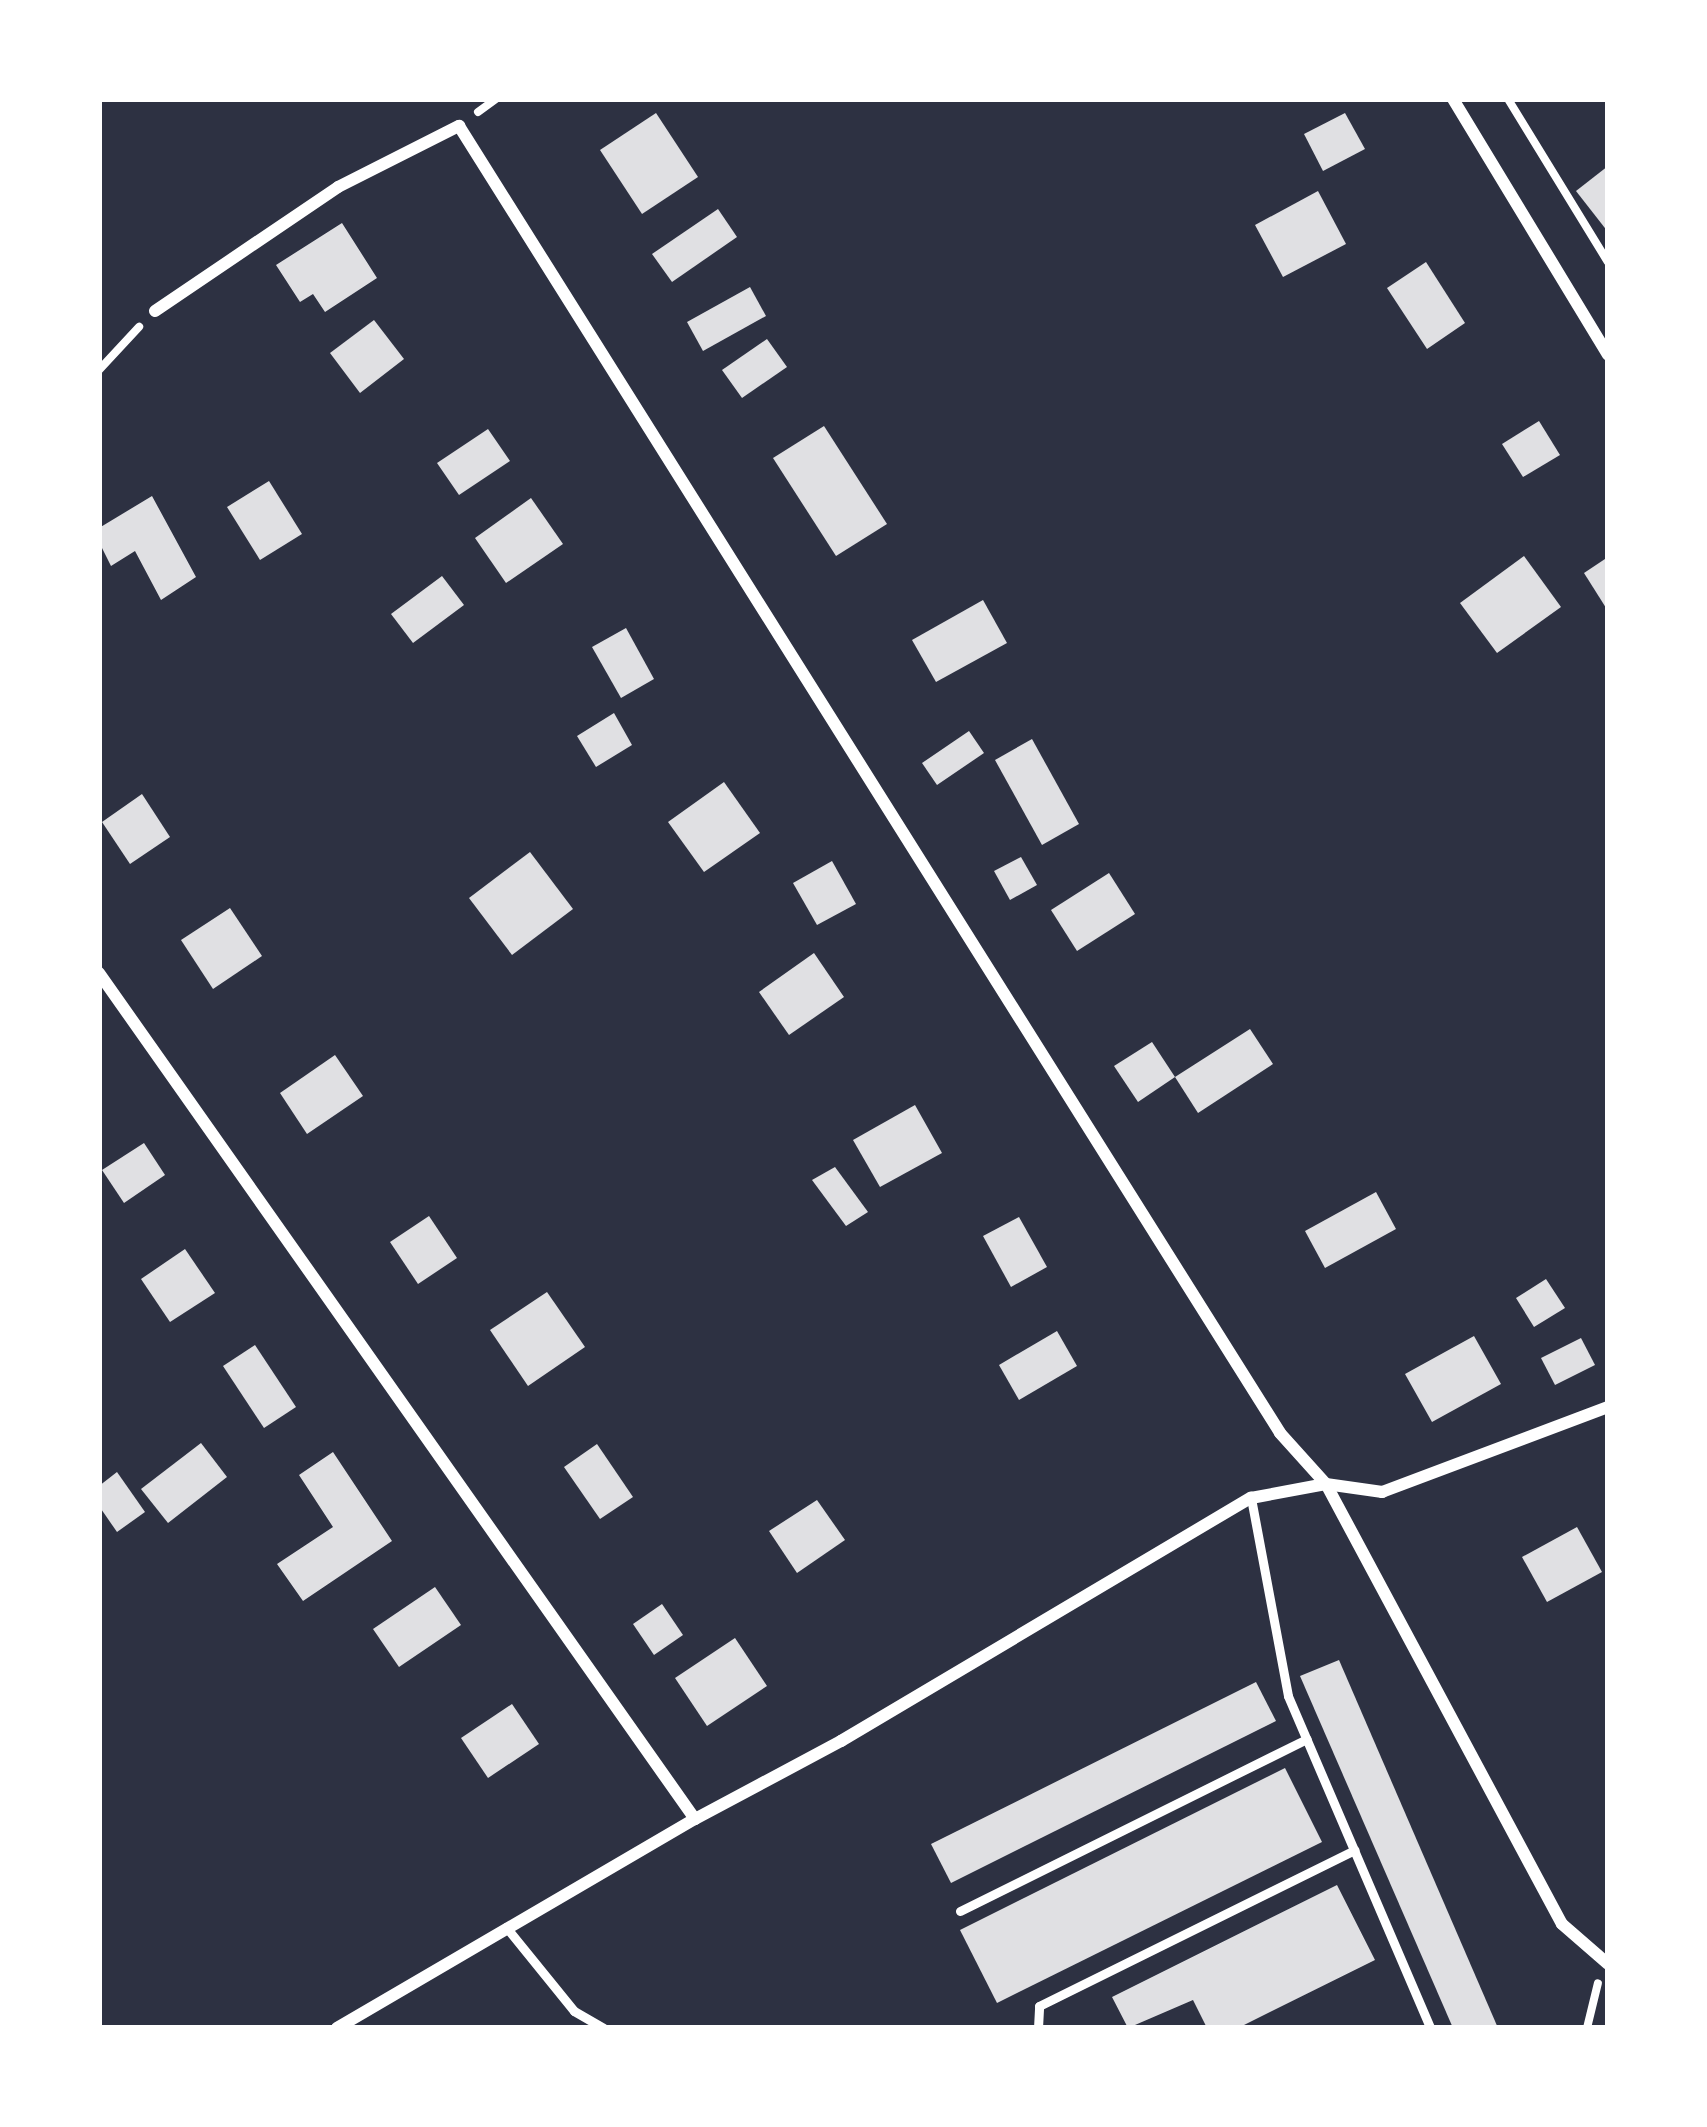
<!DOCTYPE html>
<html>
<head>
<meta charset="utf-8">
<style>
  body { margin:0 }
  #map { position:relative; width:1707px; height:2127px; overflow:hidden; background:#2d3142; font-family:"IBM Plex Sans",sans-serif }
  div>[style] { position:absolute }
  .building>* { inset:0; background:#e0e0e3 }
  .path>* { height:8px; margin:-4px; padding:0 4px; transform-origin:4px; border-radius:4px; background:#fff }
  .service>* { height:9px; margin:-4.5px; padding:0 4.5px; transform-origin:4.5px; border-radius:4.5px; background:#fff }
  .minor>* { height:12px; margin:-6px; padding:0 6px; transform-origin:6px; border-radius:6px; background:#fff }
  span { translate:-50% -50%; white-space:nowrap; text-align:center; line-height:1.15; -webkit-text-stroke:9px #fff; paint-order:stroke }
  .frame { position:absolute; inset:0; border:102px solid #fff; pointer-events:none }
</style>
</head>
<body>
<div id="map">
  <div class="building">
    <div style="clip-path:polygon(656px 113px,698px 177px,642px 214px,600px 150px)"></div>
    <div style="clip-path:polygon(1345px 113px,1365px 149px,1323px 171px,1304px 134px)"></div>
    <div style="clip-path:polygon(1608px 166px,1608px 232px,1576px 191px)"></div>
    <div style="clip-path:polygon(1318px 191px,1346px 244px,1283px 277px,1255px 225px)"></div>
    <div style="clip-path:polygon(718px 209px,737px 237px,672px 282px,652px 254px)"></div>
    <div style="clip-path:polygon(342px 223px,377px 278px,325px 312px,313px 294px,300px 302px,276px 265px)"></div>
    <div style="clip-path:polygon(1426px 262px,1465px 323px,1427px 349px,1387px 288px)"></div>
    <div style="clip-path:polygon(750px 287px,766px 316px,703px 351px,687px 322px)"></div>
    <div style="clip-path:polygon(374px 320px,404px 359px,360px 393px,330px 353px)"></div>
    <div style="clip-path:polygon(767px 339px,787px 367px,742px 398px,722px 370px)"></div>
    <div style="clip-path:polygon(1539px 421px,1560px 455px,1523px 477px,1502px 444px)"></div>
    <div style="clip-path:polygon(824px 426px,887px 524px,836px 556px,773px 458px)"></div>
    <div style="clip-path:polygon(488px 429px,510px 461px,459px 495px,437px 463px)"></div>
    <div style="clip-path:polygon(269px 481px,302px 534px,260px 560px,227px 507px)"></div>
    <div style="clip-path:polygon(152px 496px,196px 577px,161px 600px,135px 551px,111px 566px,99px 542px,99px 528px)"></div>
    <div style="clip-path:polygon(531px 498px,563px 544px,506px 583px,475px 538px)"></div>
    <div style="clip-path:polygon(1524px 556px,1561px 607px,1497px 653px,1460px 603px)"></div>
    <div style="clip-path:polygon(1608px 557px,1608px 611px,1584px 573px)"></div>
    <div style="clip-path:polygon(442px 576px,464px 605px,413px 643px,391px 614px)"></div>
    <div style="clip-path:polygon(983px 600px,1007px 643px,936px 682px,912px 640px)"></div>
    <div style="clip-path:polygon(626px 628px,654px 679px,621px 698px,592px 647px)"></div>
    <div style="clip-path:polygon(614px 713px,632px 745px,596px 767px,577px 736px)"></div>
    <div style="clip-path:polygon(969px 731px,984px 753px,937px 785px,922px 763px)"></div>
    <div style="clip-path:polygon(1032px 739px,1079px 824px,1042px 845px,995px 760px)"></div>
    <div style="clip-path:polygon(724px 782px,760px 833px,704px 872px,668px 822px)"></div>
    <div style="clip-path:polygon(142px 794px,170px 837px,130px 864px,102px 822px)"></div>
    <div style="clip-path:polygon(530px 852px,573px 909px,512px 955px,469px 898px)"></div>
    <div style="clip-path:polygon(1021px 857px,1037px 885px,1010px 900px,994px 871px)"></div>
    <div style="clip-path:polygon(832px 861px,856px 904px,817px 925px,793px 883px)"></div>
    <div style="clip-path:polygon(1109px 873px,1135px 914px,1077px 951px,1051px 910px)"></div>
    <div style="clip-path:polygon(230px 908px,262px 956px,213px 989px,181px 940px)"></div>
    <div style="clip-path:polygon(814px 953px,844px 997px,789px 1035px,759px 992px)"></div>
    <div style="clip-path:polygon(1250px 1029px,1273px 1064px,1198px 1113px,1175px 1077px)"></div>
    <div style="clip-path:polygon(1152px 1042px,1175px 1077px,1138px 1102px,1114px 1066px)"></div>
    <div style="clip-path:polygon(335px 1055px,363px 1096px,307px 1134px,280px 1093px)"></div>
    <div style="clip-path:polygon(915px 1105px,942px 1153px,880px 1187px,853px 1140px)"></div>
    <div style="clip-path:polygon(144px 1143px,165px 1175px,124px 1203px,102px 1170px)"></div>
    <div style="clip-path:polygon(835px 1167px,868px 1212px,846px 1226px,812px 1180px)"></div>
    <div style="clip-path:polygon(1376px 1192px,1396px 1229px,1325px 1268px,1305px 1231px)"></div>
    <div style="clip-path:polygon(429px 1216px,457px 1258px,418px 1284px,390px 1242px)"></div>
    <div style="clip-path:polygon(1019px 1217px,1047px 1267px,1011px 1287px,983px 1236px)"></div>
    <div style="clip-path:polygon(185px 1249px,215px 1293px,170px 1322px,141px 1279px)"></div>
    <div style="clip-path:polygon(1546px 1279px,1565px 1308px,1534px 1327px,1516px 1298px)"></div>
    <div style="clip-path:polygon(547px 1292px,585px 1347px,528px 1386px,490px 1330px)"></div>
    <div style="clip-path:polygon(1057px 1331px,1077px 1366px,1019px 1400px,999px 1365px)"></div>
    <div style="clip-path:polygon(1474px 1336px,1501px 1384px,1432px 1422px,1405px 1374px)"></div>
    <div style="clip-path:polygon(1581px 1338px,1595px 1365px,1555px 1385px,1541px 1358px)"></div>
    <div style="clip-path:polygon(255px 1345px,296px 1407px,264px 1428px,223px 1366px)"></div>
    <div style="clip-path:polygon(201px 1443px,227px 1477px,168px 1523px,141px 1489px)"></div>
    <div style="clip-path:polygon(597px 1444px,633px 1497px,600px 1519px,564px 1467px)"></div>
    <div style="clip-path:polygon(333px 1452px,392px 1541px,303px 1601px,277px 1564px,333px 1527px,299px 1475px)"></div>
    <div style="clip-path:polygon(117px 1472px,145px 1512px,117px 1532px,99px 1506px,99px 1486px)"></div>
    <div style="clip-path:polygon(817px 1500px,845px 1540px,797px 1573px,769px 1531px)"></div>
    <div style="clip-path:polygon(1577px 1527px,1602px 1572px,1547px 1602px,1522px 1557px)"></div>
    <div style="clip-path:polygon(435px 1587px,461px 1625px,399px 1667px,373px 1629px)"></div>
    <div style="clip-path:polygon(662px 1604px,683px 1635px,654px 1655px,633px 1624px)"></div>
    <div style="clip-path:polygon(735px 1638px,767px 1686px,707px 1726px,675px 1678px)"></div>
    <div style="clip-path:polygon(1339px 1660px,1498px 2028px,1453px 2028px,1300px 1676px)"></div>
    <div style="clip-path:polygon(1256px 1682px,1276px 1721px,951px 1883px,931px 1844px)"></div>
    <div style="clip-path:polygon(512px 1704px,539px 1744px,488px 1778px,461px 1738px)"></div>
    <div style="clip-path:polygon(1285px 1768px,1322px 1842px,997px 2003px,960px 1930px)"></div>
    <div style="clip-path:polygon(1337px 1885px,1375px 1960px,1238px 2028px,1207px 2028px,1193px 2000px,1128px 2028px,1112px 1997px)"></div>
  </div>
  <div class="path">
    <div style="left:1508px;top:99px;width:191px;rotate:58.5deg"></div>
    <div style="left:478px;top:112px;width:22px;rotate:-36deg"></div>
    <div style="left:99px;top:370px;width:59px;rotate:-47.1deg"></div>
    <div style="left:1587px;top:2028px;width:46px;rotate:-76.3deg"></div>
  </div>
  <div class="service">
    <div style="left:1251px;top:1498px;width:201px;rotate:79.4deg"></div>
    <div style="left:1288px;top:1696px;width:361px;rotate:66.8deg"></div>
    <div style="left:960px;top:1911px;width:387px;rotate:-26.4deg"></div>
    <div style="left:506px;top:1927px;width:108px;rotate:51deg"></div>
    <div style="left:574px;top:2011px;width:34px;rotate:30deg"></div>
    <div style="left:1038px;top:2028px;width:22px;rotate:-87deg"></div>
    <div style="left:1039px;top:2006px;width:352px;rotate:-26.3deg"></div>
  </div>
  <div class="minor">
    <div style="left:1453px;top:99px;width:299px;rotate:58.8deg"></div>
    <div style="left:155px;top:311px;width:221px;rotate:-34.1deg"></div>
    <div style="left:338px;top:187px;width:136px;rotate:-26.8deg"></div>
    <div style="left:459px;top:126px;width:1543px;rotate:57.86deg"></div>
    <div style="left:1280px;top:1433px;width:69px;rotate:48deg"></div>
    <div style="left:1326px;top:1484px;width:499px;rotate:61.8deg"></div>
    <div style="left:1562px;top:1924px;width:61px;rotate:41deg"></div>
    <div style="left:99px;top:973px;width:1035px;rotate:54.84deg"></div>
    <div style="left:337px;top:2028px;width:415px;rotate:-30.3deg"></div>
    <div style="left:695px;top:1819px;width:166px;rotate:-28.1deg"></div>
    <div style="left:841px;top:1741px;width:477px;rotate:-30.7deg"></div>
    <div style="left:1251px;top:1498px;width:76px;rotate:-10.6deg"></div>
    <div style="left:1326px;top:1484px;width:57px;rotate:8.1deg"></div>
    <div style="left:1382px;top:1492px;width:241px;rotate:-20.6deg"></div>
  </div>
  <div class="frame"></div>
</div>
</body>
</html>
